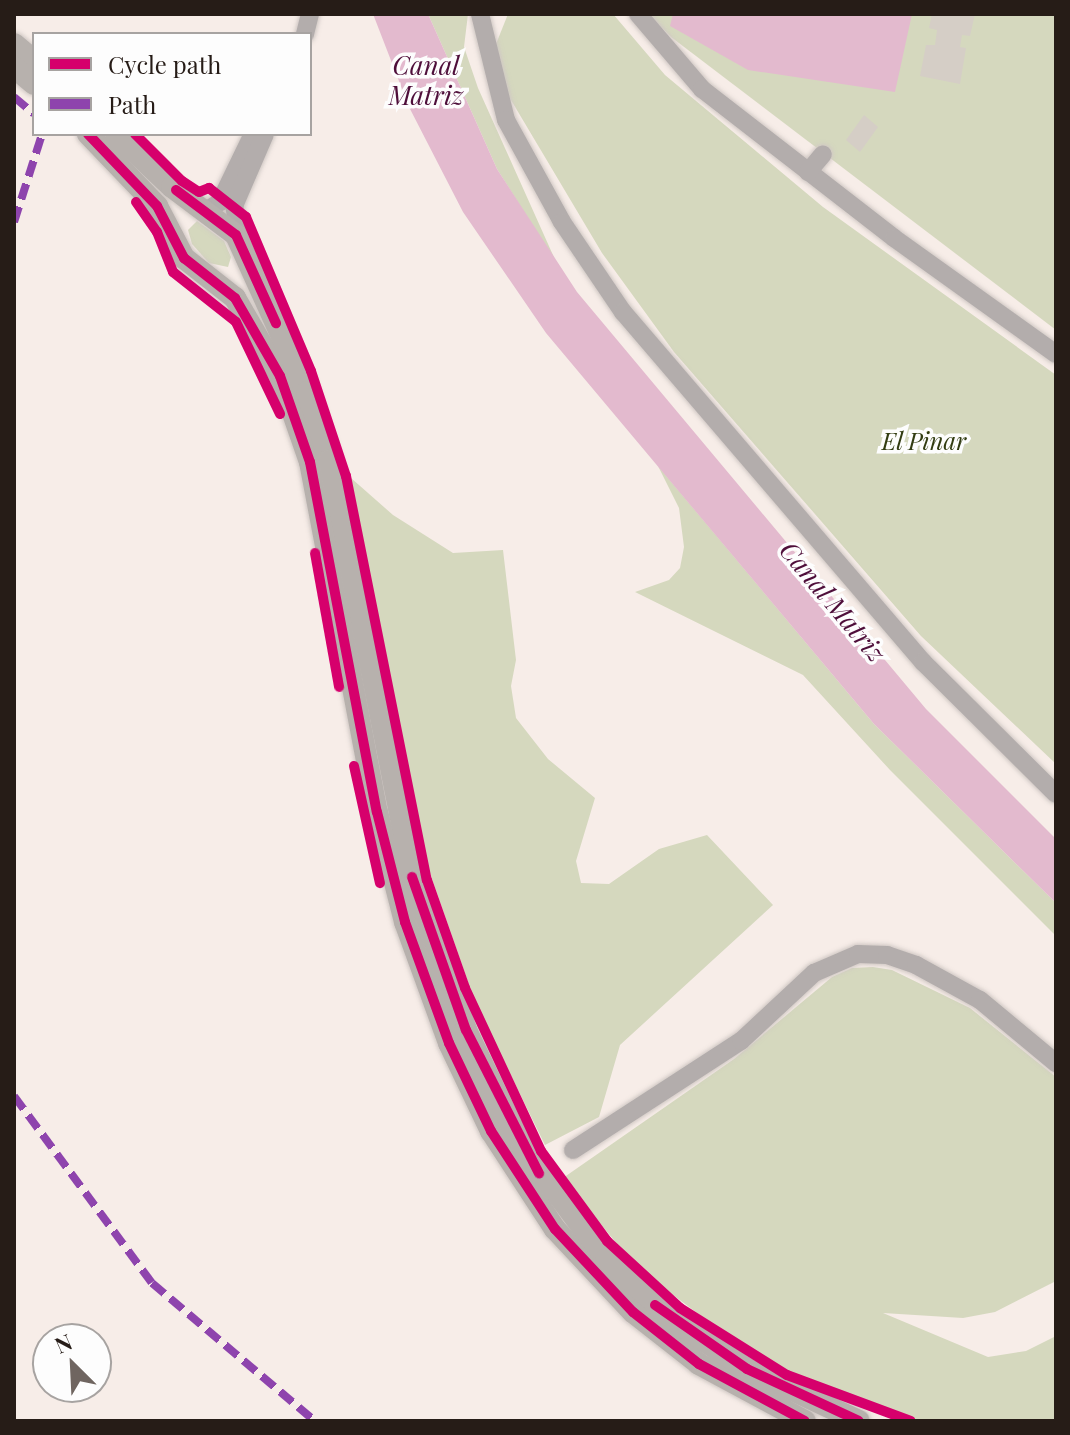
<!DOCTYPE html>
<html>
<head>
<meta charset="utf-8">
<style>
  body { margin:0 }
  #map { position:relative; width:1070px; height:1435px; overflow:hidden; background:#f7ede8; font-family:"Playfair Display",serif }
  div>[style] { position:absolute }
  .green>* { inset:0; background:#d5d8be }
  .water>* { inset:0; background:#e3bace }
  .building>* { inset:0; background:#d5cec6 }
  .roads { filter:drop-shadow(0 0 2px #d0c8c4) drop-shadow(0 0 2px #d0c8c4) }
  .minor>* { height:18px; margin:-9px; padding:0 9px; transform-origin:9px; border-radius:9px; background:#b3adac }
  .major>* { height:22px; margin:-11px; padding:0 11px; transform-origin:11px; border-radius:11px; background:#b7b1ad }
  .quiet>* { height:8px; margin-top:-4px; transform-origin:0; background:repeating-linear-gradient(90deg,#8e44ad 0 16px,transparent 0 24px) }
  .cycleway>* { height:10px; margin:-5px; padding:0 5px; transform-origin:5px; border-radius:5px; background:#d6006c }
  span { translate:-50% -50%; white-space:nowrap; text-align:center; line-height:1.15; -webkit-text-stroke:7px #fdfdfd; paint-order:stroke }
  .park-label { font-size:24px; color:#323c12; font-style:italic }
  .water-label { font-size:26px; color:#4e0e3a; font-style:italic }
  .frame { position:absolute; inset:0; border:16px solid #261c17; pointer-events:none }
  .legend { position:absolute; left:32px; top:32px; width:280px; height:104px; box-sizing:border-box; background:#fdfdfd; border:2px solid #a7a3a1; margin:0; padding:10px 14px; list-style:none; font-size:24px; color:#261c17 }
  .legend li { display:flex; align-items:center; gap:16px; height:40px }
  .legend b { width:40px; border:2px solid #a7a3a1 }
  .north { position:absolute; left:32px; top:1323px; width:80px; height:80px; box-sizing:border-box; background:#fdfdfd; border:2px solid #a7a3a1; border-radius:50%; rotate:336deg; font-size:22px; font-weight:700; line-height:32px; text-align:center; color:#261c17 }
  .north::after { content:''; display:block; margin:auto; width:28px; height:36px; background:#6f6560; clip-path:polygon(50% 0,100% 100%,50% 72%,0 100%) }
</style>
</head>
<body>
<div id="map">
  <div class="green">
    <div style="clip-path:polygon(428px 14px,468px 14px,464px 47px,478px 88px,557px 264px,497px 169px)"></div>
    <div style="clip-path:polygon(508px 14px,613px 14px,665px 75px,823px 207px,1056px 375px,1056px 764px,921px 636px,674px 352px,602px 253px,505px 90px,494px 49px)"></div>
    <div style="clip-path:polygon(648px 14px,1056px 14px,1056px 330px,671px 37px)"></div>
    <div style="clip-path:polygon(197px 221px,224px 241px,231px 257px,228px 267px,209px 263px,192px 244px,188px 230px)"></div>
    <div style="clip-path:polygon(658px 466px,874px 724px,1056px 903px,1056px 936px,890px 770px,803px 675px,635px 592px,669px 580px,680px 568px,684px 547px,679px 508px)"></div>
    <div style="clip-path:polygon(351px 478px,393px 515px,453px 553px,503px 550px,516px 660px,511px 686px,516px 718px,548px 759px,595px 798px,576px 861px,581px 883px,609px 884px,659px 849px,707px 835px,773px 905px,620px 1045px,599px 1117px,545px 1145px,475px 1002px,425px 859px)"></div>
    <div style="clip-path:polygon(873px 967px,892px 970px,970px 1008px,1056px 1077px,1056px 1281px,995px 1312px,963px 1318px,883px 1313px,988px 1357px,1026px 1351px,1056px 1336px,1056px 1421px,923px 1421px,853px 1401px,789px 1372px,733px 1340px,660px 1285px,622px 1250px,563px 1178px,734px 1059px,832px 977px,852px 968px)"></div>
  </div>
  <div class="water">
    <div style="clip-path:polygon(373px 14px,428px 14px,497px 169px,577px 292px,926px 709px,1056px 839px,1056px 903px,874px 724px,546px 333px,463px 212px,409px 107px)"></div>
    <div style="clip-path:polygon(673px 14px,912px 14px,895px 92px,748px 70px,670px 26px)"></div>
  </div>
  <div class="building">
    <div style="clip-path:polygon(932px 14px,975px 14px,970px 36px,962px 35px,960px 47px,966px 48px,960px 84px,920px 76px,926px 45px,935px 45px,937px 30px,929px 28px)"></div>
    <div style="clip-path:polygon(864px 115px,878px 127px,860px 152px,846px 140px)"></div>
  </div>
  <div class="roads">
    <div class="minor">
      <div style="left:480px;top:14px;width:109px;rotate:76.2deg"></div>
      <div style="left:506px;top:120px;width:116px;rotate:61.2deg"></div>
      <div style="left:562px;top:222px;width:109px;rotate:55.9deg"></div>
      <div style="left:623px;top:312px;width:461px;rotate:49.4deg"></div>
      <div style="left:923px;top:662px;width:187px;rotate:44.8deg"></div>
      <div style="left:638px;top:14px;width:99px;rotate:49.5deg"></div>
      <div style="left:702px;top:89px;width:243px;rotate:37.8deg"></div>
      <div style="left:894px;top:238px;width:199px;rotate:35.6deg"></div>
      <div style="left:305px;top:34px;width:21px;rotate:-76deg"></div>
      <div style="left:808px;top:172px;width:23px;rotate:-50deg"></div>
      <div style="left:206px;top:211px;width:17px;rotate:-33deg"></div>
      <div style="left:220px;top:202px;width:69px;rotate:-64.2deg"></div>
      <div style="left:240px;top:242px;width:36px;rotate:-99deg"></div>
      <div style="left:234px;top:206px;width:78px;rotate:-66.7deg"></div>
      <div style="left:573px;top:1150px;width:200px;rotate:-33deg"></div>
      <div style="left:741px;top:1041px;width:100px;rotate:-43deg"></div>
      <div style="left:814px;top:973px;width:48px;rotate:-23.4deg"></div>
      <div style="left:858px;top:954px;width:29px;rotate:2deg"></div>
      <div style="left:887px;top:955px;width:31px;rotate:19deg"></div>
      <div style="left:916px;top:965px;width:73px;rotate:28.7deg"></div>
      <div style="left:980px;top:1000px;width:99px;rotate:39.7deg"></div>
    </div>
    <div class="major">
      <div style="left:14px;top:44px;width:26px;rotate:40deg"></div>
      <div style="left:14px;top:67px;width:26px;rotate:40deg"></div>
      <div style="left:88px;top:134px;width:100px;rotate:46.2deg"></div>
      <div style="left:157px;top:206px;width:59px;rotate:62.6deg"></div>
      <div style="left:184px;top:258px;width:65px;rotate:38.1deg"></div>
      <div style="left:235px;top:298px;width:90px;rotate:60deg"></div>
      <div style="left:280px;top:376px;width:91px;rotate:70.8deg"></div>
      <div style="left:310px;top:462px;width:356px;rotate:79.2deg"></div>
      <div style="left:377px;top:812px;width:114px;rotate:75.7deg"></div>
      <div style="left:405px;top:922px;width:129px;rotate:70deg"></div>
      <div style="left:449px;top:1043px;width:98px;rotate:64.5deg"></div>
      <div style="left:491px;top:1131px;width:117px;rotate:56.9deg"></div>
      <div style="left:555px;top:1229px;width:114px;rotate:46.8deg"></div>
      <div style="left:633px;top:1312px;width:84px;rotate:38.2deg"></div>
      <div style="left:699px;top:1364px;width:120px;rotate:28.3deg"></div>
      <div style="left:116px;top:134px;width:77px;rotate:43.4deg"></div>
      <div style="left:172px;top:187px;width:80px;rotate:36.9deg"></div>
      <div style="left:236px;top:235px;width:172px;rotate:65.7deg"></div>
      <div style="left:307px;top:392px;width:72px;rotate:71.3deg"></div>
      <div style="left:330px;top:460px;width:428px;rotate:78.8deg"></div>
      <div style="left:413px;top:880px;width:159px;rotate:70.5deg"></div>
      <div style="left:466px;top:1030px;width:130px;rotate:64.4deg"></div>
      <div style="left:522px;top:1147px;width:140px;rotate:53.1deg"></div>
      <div style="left:606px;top:1259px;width:99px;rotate:41.7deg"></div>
      <div style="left:680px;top:1325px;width:80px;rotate:33.3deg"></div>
      <div style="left:747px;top:1369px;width:123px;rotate:24.9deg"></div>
    </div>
  </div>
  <div class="quiet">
    <div style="left:14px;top:97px;width:26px;rotate:40deg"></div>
    <div style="left:14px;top:222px;width:92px;rotate:-72.3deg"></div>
    <div style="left:14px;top:1096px;width:232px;rotate:53.6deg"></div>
    <div style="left:152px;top:1283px;width:214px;rotate:40.3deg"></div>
  </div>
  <div class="cycleway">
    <div style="left:88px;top:134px;width:100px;rotate:46.2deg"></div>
    <div style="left:157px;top:206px;width:59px;rotate:62.6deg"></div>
    <div style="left:184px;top:258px;width:65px;rotate:38.1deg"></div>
    <div style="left:235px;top:298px;width:90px;rotate:60deg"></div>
    <div style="left:280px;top:376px;width:91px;rotate:70.8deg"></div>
    <div style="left:310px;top:462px;width:356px;rotate:79.2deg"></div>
    <div style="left:377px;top:812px;width:114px;rotate:75.7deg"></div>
    <div style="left:405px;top:922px;width:129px;rotate:70deg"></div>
    <div style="left:449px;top:1043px;width:98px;rotate:64.5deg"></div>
    <div style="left:491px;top:1131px;width:117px;rotate:56.9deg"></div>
    <div style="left:555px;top:1229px;width:114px;rotate:46.8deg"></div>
    <div style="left:633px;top:1312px;width:84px;rotate:38.2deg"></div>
    <div style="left:699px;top:1364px;width:120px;rotate:28.3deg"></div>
    <div style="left:135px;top:134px;width:66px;rotate:45deg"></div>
    <div style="left:182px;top:181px;width:20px;rotate:33deg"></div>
    <div style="left:199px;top:192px;width:11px;rotate:-22deg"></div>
    <div style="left:209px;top:188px;width:47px;rotate:38.1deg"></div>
    <div style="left:246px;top:217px;width:167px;rotate:67.1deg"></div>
    <div style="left:311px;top:371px;width:111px;rotate:71.6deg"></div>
    <div style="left:346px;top:476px;width:412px;rotate:78.7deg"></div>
    <div style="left:427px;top:880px;width:114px;rotate:70.6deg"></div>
    <div style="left:465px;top:988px;width:180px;rotate:65deg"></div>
    <div style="left:541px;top:1151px;width:112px;rotate:53.7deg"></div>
    <div style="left:607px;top:1241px;width:99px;rotate:42.5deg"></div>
    <div style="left:680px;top:1308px;width:126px;rotate:32.1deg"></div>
    <div style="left:787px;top:1375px;width:132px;rotate:20.4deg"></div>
    <div style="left:176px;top:190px;width:75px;rotate:36.9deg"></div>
    <div style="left:236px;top:235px;width:97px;rotate:65.6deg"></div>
    <div style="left:136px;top:202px;width:37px;rotate:55deg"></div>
    <div style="left:157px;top:232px;width:43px;rotate:68.2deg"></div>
    <div style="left:173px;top:272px;width:80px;rotate:38.4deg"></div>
    <div style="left:236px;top:322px;width:102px;rotate:64.4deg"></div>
    <div style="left:315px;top:553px;width:136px;rotate:79.8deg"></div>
    <div style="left:354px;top:766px;width:120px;rotate:77.5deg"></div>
    <div style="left:412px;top:877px;width:162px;rotate:70.6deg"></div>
    <div style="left:466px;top:1030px;width:161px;rotate:63deg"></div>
    <div style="left:655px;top:1305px;width:112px;rotate:34.8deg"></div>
    <div style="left:747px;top:1369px;width:123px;rotate:24.9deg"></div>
  </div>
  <div class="park-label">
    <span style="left:924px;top:441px">El Pinar</span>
  </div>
  <div class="water-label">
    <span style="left:426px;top:80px">Canal<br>Matriz</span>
    <span style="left:833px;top:601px;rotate:50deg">Canal Matriz</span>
  </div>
  <div class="frame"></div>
  <ul class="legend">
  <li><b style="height:10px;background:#d6006c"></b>Cycle path</li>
  <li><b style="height:10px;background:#8e44ad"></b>Path</li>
  </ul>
  <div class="north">N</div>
</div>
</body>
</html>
